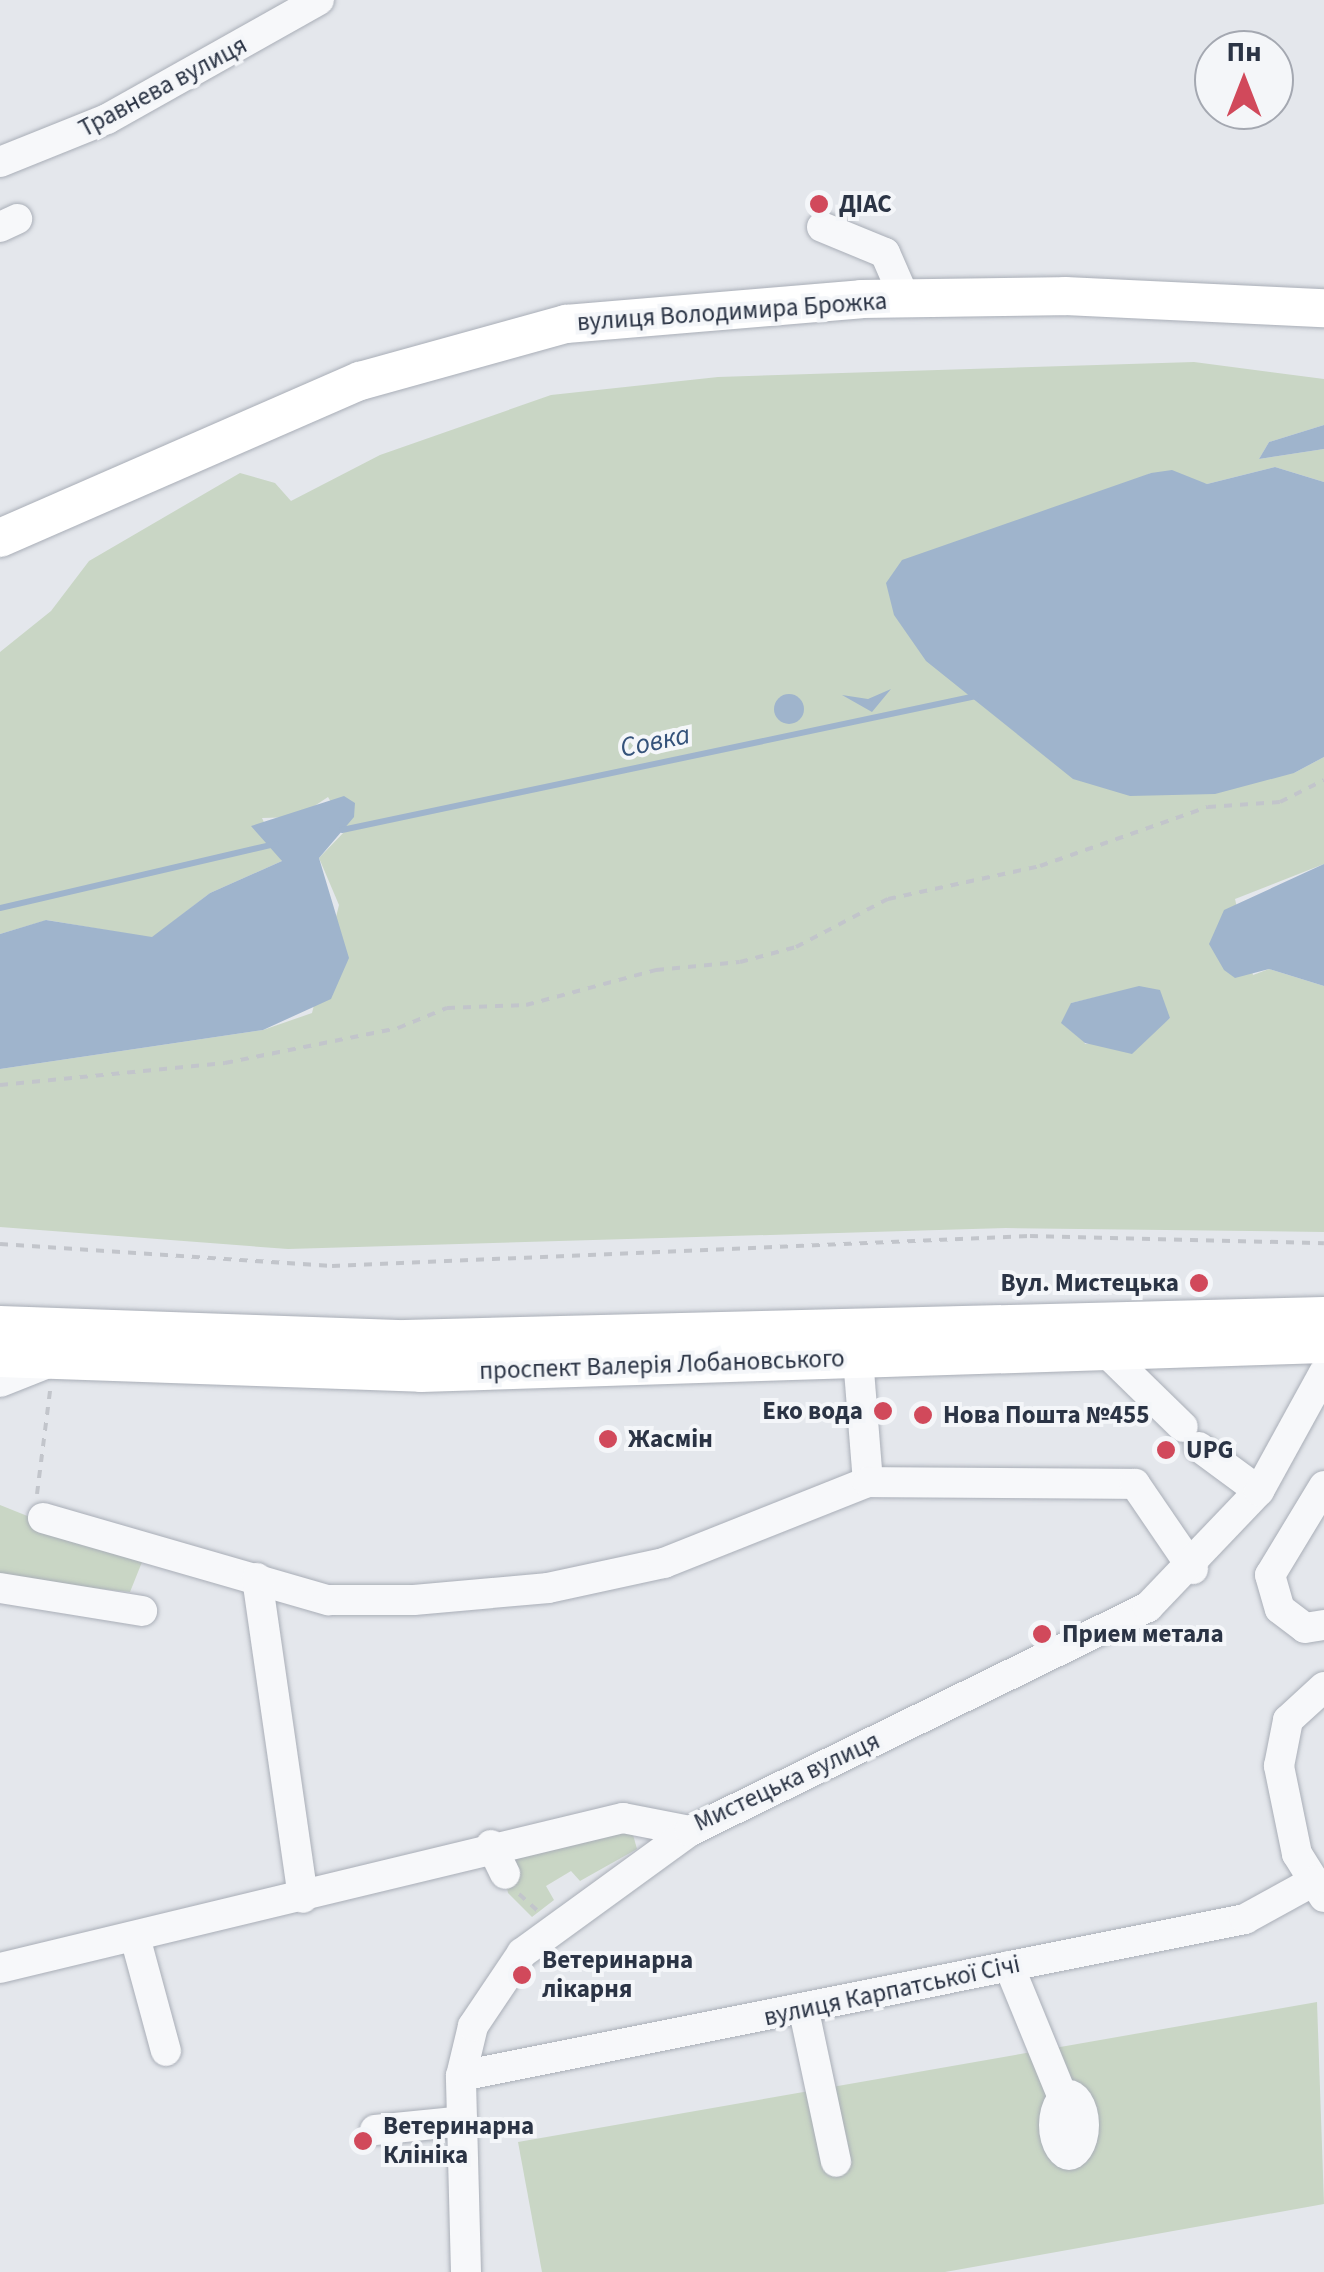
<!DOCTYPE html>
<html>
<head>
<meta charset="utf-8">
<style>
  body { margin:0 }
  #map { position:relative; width:1324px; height:2272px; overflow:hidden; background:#e4e7ec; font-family:"Source Sans 3",sans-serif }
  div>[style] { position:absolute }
  .green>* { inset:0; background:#c9d6c5 }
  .water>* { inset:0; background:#9fb4cc }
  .round { border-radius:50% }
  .stream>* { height:6px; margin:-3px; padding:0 3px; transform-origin:3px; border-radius:3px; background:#9fb4cc }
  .path>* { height:4px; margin-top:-2px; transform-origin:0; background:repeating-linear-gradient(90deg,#c2c5cb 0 8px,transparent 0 16px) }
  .roads { filter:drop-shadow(0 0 2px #a9aeb7) drop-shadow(0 0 2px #a9aeb7) }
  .minor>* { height:30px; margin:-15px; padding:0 15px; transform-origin:15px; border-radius:15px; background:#f7f8fa }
  .minor>.ring { margin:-15px; padding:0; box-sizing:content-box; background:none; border:30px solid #f7f8fa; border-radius:50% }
  .major>* { height:38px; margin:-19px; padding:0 19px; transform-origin:19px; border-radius:19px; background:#fff }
  .dots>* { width:28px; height:28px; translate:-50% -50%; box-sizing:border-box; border:5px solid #f4f6f9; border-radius:50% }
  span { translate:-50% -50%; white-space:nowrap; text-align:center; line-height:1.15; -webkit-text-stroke:8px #f4f6f9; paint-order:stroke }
  .street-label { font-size:25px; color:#2b3445 }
  .poi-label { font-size:25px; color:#2b3445; font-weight:700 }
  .left { translate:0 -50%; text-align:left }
  .right { translate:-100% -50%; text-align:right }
  .water-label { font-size:28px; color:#34527a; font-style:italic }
  .north { position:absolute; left:1194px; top:30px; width:100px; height:100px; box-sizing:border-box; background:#f4f6f9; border:2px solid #a4a8b1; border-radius:50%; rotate:0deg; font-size:28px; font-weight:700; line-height:40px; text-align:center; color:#2b3445 }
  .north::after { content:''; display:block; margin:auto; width:35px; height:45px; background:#d1495b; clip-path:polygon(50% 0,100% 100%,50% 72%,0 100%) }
</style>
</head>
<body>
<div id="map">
  <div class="green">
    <div style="clip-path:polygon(evenodd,1194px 362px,1324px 379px,1324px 425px,1269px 442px,1259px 459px,1324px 449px,1324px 482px,1275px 467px,1207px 484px,1151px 473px,1102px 496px,1294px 773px,1324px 757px,1324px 864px,1235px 899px,1253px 975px,1269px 969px,1324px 986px,1324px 1232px,1006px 1228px,288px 1249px,0 1227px,0 1069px,263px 1030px,312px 1013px,339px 905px,319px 858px,347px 829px,328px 797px,298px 817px,262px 818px,282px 861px,210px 893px,152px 938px,47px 920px,0 934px,0 652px,51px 611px,89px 561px,240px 473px,275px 483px,291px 501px,380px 455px,551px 395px,718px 377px,1194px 362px,1119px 992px,1170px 1018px,1149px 1035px,1085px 1044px,1071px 1003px,1119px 992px)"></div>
    <div style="clip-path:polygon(0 1505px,142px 1562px,130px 1592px,0 1578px)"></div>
    <div style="clip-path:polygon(632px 1831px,637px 1849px,580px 1881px,571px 1871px,546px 1886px,554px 1900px,532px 1917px,508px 1893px,499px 1851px)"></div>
    <div style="clip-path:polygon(1317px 2002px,1324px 2204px,945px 2272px,542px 2272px,518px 2142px)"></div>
  </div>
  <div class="water">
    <div style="clip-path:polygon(1324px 425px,1324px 449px,1259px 459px,1269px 442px)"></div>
    <div style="clip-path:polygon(1275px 467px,1324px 482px,1324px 757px,1294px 773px,1215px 794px,1130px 796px,1073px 779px,926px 661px,894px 615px,886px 583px,902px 560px,1151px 473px,1172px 470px,1207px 484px)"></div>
    <div style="clip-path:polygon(891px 689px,872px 712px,842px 695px,868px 699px)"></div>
    <div class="round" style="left:774px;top:694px;width:30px;height:30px"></div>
    <div style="clip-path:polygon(344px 796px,355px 803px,354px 817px,319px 858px,349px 958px,331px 999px,263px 1030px,0 1069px,0 934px,46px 920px,152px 937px,210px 893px,282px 861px,251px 826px)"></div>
    <div style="clip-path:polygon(1324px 864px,1324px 986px,1269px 969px,1235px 978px,1224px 970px,1209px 944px,1224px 910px)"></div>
    <div style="clip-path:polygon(1139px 986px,1160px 990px,1170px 1018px,1132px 1054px,1085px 1043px,1061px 1023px,1071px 1003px)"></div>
  </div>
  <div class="stream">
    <div style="left:342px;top:830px;width:648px;rotate:-11.93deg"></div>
    <div style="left:0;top:908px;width:283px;rotate:-13.1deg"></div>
  </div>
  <div class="path">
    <div style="left:0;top:1085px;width:226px;rotate:-5.6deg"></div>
    <div style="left:225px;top:1063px;width:177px;rotate:-11.4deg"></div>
    <div style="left:398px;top:1028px;width:53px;rotate:-22.2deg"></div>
    <div style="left:447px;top:1008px;width:79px;rotate:-2.2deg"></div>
    <div style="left:526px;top:1005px;width:135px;rotate:-15.1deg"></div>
    <div style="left:656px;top:970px;width:84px;rotate:-5.4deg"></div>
    <div style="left:740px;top:962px;width:58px;rotate:-15deg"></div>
    <div style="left:796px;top:947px;width:104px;rotate:-27.6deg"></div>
    <div style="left:888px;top:899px;width:156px;rotate:-12.2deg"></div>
    <div style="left:1040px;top:866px;width:178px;rotate:-19.4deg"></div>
    <div style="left:1208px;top:807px;width:72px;rotate:-4deg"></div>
    <div style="left:1280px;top:802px;width:49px;rotate:-26.6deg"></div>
    <div style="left:0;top:1244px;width:333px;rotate:3.8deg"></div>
    <div style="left:332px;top:1266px;width:699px;rotate:-2.46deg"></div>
    <div style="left:1030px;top:1236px;width:294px;rotate:1.4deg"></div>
    <div style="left:37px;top:1494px;width:104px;rotate:-82.8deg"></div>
    <div style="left:519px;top:1894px;width:25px;rotate:42deg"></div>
  </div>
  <div class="roads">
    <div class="minor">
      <div style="left:0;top:162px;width:115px;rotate:-21.9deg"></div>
      <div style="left:107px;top:119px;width:243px;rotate:-29.3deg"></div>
      <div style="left:0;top:227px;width:19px;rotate:-25deg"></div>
      <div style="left:822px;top:227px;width:68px;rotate:22.4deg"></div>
      <div style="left:885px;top:253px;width:50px;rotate:66.5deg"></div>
      <div style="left:1104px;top:1350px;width:110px;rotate:44.3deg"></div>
      <div style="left:858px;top:1358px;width:124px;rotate:85.4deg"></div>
      <div style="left:0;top:1382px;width:52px;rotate:-21.6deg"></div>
      <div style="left:1199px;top:1447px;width:74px;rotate:36.3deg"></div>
      <div style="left:1324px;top:1486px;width:104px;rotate:121.2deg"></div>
      <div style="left:1270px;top:1575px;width:35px;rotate:74deg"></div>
      <div style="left:1280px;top:1609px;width:31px;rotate:37deg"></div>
      <div style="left:1305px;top:1628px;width:19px;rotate:-9deg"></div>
      <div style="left:43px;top:1518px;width:297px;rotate:16.1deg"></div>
      <div style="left:328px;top:1600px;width:86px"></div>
      <div style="left:414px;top:1600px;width:135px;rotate:-5.1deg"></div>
      <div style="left:548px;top:1588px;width:119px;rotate:-12.2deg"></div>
      <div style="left:664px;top:1563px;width:219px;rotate:-21.7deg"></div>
      <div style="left:868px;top:1482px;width:267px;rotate:0.4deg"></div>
      <div style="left:1135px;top:1484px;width:103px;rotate:55.7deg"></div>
      <div style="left:257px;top:1578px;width:323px;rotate:81.8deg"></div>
      <div style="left:0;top:1588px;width:144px;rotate:9.2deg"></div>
      <div style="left:491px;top:1845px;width:32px;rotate:64deg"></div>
      <div style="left:1324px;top:1897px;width:51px;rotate:-122.1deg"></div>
      <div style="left:1297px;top:1854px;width:90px;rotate:-101.6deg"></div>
      <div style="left:1279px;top:1766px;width:47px;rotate:-78.9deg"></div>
      <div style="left:1288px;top:1720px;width:49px;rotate:-42.5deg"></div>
      <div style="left:135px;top:1937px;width:118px;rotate:74.8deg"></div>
      <div style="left:1009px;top:1966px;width:139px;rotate:67.7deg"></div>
      <div style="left:0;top:1968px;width:641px;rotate:-13.54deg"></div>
      <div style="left:623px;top:1818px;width:68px;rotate:11deg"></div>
      <div style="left:804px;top:2011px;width:154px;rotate:78deg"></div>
      <div style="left:461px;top:2076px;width:800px;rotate:-11.32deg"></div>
      <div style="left:1245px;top:1919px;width:79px;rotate:-28.8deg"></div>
      <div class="ring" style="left:1054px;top:2095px;width:-8px;height:-8px"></div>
      <div style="left:375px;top:2130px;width:88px;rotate:-5.8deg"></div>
      <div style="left:466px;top:2272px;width:196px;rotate:-91.5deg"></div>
      <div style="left:461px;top:2076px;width:51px;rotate:-76.5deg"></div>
      <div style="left:473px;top:2026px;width:88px;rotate:-56.1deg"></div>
      <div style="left:522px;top:1953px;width:208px;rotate:-36deg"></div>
      <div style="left:690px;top:1831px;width:510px;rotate:-26.06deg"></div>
      <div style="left:1148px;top:1607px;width:161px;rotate:-46.3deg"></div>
      <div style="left:1259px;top:1491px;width:135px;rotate:-61.2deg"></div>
    </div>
    <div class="major">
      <div style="left:0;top:538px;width:393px;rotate:-23.6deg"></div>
      <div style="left:360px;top:381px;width:214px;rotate:-15.5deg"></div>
      <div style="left:566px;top:324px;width:296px;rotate:-4.8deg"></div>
      <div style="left:861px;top:299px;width:204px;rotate:-0.8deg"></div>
      <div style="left:1065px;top:296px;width:259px;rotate:2.7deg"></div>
      <div style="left:0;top:1325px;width:405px;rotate:2deg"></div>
      <div style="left:405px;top:1339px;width:919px;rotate:-1.43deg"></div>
      <div style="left:0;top:1358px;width:421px;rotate:2deg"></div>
      <div style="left:421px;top:1373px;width:903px;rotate:-1.84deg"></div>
    </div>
  </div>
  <div class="dots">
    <div style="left:819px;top:204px;background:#d1495b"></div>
    <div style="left:1199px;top:1283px;background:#d1495b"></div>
    <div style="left:883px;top:1411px;background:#d1495b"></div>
    <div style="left:923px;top:1415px;background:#d1495b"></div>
    <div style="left:608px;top:1439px;background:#d1495b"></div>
    <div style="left:1166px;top:1450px;background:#d1495b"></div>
    <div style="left:1042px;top:1634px;background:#d1495b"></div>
    <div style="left:522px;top:1975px;background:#d1495b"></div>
    <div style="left:363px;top:2141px;background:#d1495b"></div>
  </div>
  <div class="street-label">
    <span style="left:163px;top:87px;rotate:-28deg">Травнева вулиця</span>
    <span style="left:732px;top:312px;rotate:-4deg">вулиця Володимира Брожка</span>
    <span style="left:662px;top:1365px;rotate:-2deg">проспект Валерія Лобановського</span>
    <span style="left:787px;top:1782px;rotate:-25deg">Мистецька вулиця</span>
    <span style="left:892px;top:1991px;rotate:-12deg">вулиця Карпатської Січі</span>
  </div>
  <div class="poi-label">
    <span class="left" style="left:839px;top:204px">ДІАС</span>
    <span class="right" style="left:1179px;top:1283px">Вул. Мистецька</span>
    <span class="right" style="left:863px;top:1411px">Еко вода</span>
    <span class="left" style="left:943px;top:1415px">Нова Пошта №455</span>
    <span class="left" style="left:628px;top:1439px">Жасмін</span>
    <span class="left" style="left:1186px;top:1450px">UPG</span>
    <span class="left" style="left:1062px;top:1634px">Прием метала</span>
    <span class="left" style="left:542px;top:1975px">Ветеринарна<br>лікарня</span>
    <span class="left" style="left:383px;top:2141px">Ветеринарна<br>Клініка</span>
  </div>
  <div class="water-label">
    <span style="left:655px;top:741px;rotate:-12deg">Совка</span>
  </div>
  <div class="north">Пн</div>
</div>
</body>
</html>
